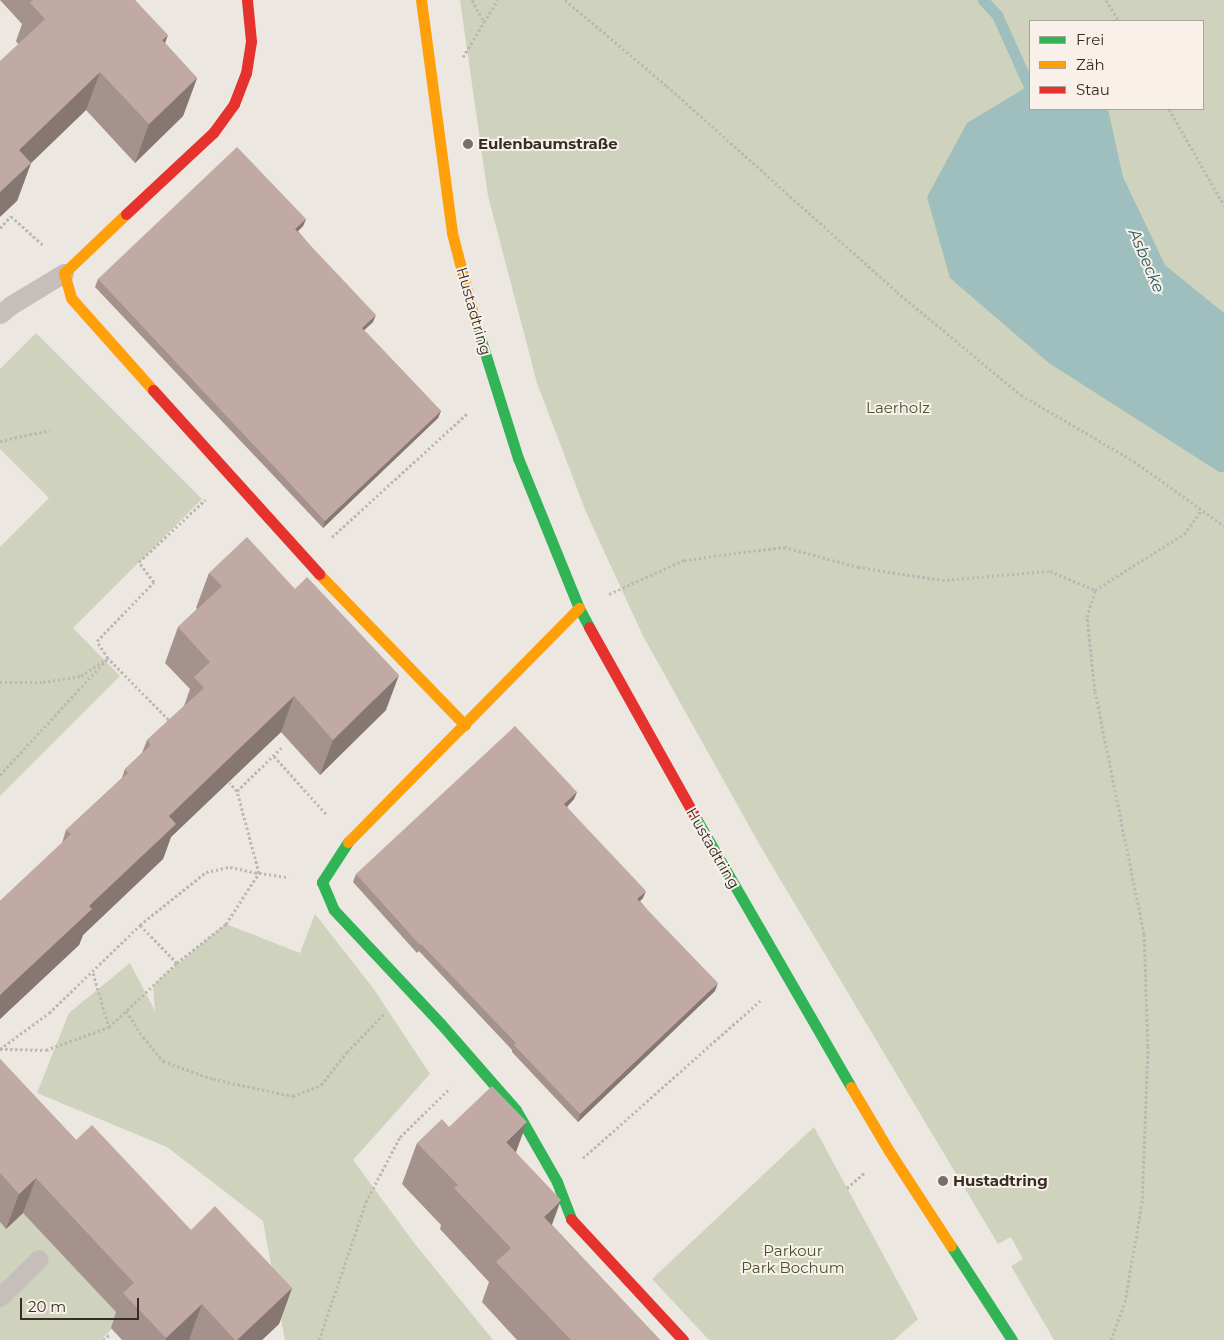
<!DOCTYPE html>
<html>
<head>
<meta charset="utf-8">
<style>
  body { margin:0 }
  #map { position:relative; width:1224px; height:1340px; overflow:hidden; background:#ede7e1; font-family:Montserrat,sans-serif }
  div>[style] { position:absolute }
  .green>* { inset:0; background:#cfd2bc }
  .water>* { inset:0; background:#9ebfbd }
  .stream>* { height:11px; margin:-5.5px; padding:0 5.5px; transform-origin:5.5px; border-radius:5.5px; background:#9ebfbd }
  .path>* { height:3px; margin-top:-1.5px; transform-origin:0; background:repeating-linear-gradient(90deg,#beb7b3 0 2.5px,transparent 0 5px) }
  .lane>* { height:19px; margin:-9.5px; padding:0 9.5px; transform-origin:9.5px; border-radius:9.5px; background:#c5beba }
  .fast>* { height:11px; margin:-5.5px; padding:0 5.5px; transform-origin:5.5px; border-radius:5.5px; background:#30b455 }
  .slow>* { height:11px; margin:-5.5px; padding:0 5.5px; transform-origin:5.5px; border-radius:5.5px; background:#ff9f0a }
  .jam>* { height:11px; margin:-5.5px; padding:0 5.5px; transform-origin:5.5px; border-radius:5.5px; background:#e5322d }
  .wall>* { inset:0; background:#a5928c }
  .shaded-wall>* { inset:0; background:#867772 }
  .building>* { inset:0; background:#c0aaa3 }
  .dots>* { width:14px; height:14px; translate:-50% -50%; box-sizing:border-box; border:2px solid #f9f1e9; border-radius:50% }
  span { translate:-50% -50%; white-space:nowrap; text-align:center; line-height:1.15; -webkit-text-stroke:4px #f9f1e9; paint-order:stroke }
  .poi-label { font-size:15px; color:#372c28; font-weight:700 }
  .left { translate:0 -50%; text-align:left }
  .street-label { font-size:15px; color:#372c28 }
  .park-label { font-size:15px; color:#48542d }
  .water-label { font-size:16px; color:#1f5757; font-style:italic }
  .legend { position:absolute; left:1029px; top:20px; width:175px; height:90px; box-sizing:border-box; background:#f9f1e9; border:1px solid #aba29c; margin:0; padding:6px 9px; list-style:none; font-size:15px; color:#372c28 }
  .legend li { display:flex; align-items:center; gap:10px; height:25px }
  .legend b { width:25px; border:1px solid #aba29c }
  .scale { position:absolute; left:20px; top:1298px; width:119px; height:22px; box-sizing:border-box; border:2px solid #372c28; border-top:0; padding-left:6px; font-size:15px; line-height:18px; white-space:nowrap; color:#372c28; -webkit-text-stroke:4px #f9f1e9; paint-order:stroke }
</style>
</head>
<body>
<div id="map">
  <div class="green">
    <div style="clip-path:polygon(evenodd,460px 0,1224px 0,1224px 1340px,1054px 1340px,1011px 1266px,1023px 1259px,1011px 1237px,998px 1244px,762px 849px,643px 636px,586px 512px,537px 383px,488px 196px,460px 0,1030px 21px,1203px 21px,1203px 109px,1030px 109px,1030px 21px)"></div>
    <div style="clip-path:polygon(36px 333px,202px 499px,73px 628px,120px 676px,0 796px,0 547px,49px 498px,0 449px,0 369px)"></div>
    <div style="clip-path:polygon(315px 914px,373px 988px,430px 1074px,353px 1160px,415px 1244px,493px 1340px,285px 1340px,263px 1221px,167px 1147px,37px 1093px,69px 1013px,130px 963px,155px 1011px,153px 985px,226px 924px,300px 953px)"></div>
    <div style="clip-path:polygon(814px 1127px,918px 1319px,894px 1340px,709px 1340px,652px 1279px)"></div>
    <div style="clip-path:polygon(23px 1213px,122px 1318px,101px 1340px,0 1340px,0 1222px)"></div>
  </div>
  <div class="water">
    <div style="clip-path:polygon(1030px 85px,1030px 109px,1108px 109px,1123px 177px,1165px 265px,1224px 313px,1224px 472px,1219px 472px,1049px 363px,950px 278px,927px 197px,967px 123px)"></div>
  </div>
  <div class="stream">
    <div style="left:983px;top:0;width:21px;rotate:47deg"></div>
    <div style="left:997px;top:15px;width:80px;rotate:65.7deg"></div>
  </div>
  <div class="path">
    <div style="left:472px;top:0;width:25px;rotate:61deg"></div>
    <div style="left:484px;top:22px;width:26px;rotate:-58deg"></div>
    <div style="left:565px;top:0;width:133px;rotate:40.1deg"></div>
    <div style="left:667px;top:86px;width:309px;rotate:41.8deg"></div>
    <div style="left:897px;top:292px;width:161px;rotate:39.7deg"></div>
    <div style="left:1021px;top:395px;width:131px;rotate:30.3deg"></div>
    <div style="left:1134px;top:461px;width:111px;rotate:35.8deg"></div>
    <div style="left:1106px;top:0;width:25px;rotate:58deg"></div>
    <div style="left:463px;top:57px;width:41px;rotate:-59deg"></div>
    <div style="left:1169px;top:109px;width:111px;rotate:60.2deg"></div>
    <div style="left:0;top:228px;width:16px;rotate:-47deg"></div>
    <div style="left:11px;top:216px;width:43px;rotate:42.2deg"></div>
    <div style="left:0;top:441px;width:51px;rotate:-12.4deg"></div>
    <div style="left:332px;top:537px;width:184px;rotate:-42.4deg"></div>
    <div style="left:609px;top:594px;width:82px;rotate:-24.4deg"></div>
    <div style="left:684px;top:560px;width:101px;rotate:-7.4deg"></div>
    <div style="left:784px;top:547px;width:77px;rotate:15.1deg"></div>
    <div style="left:858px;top:567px;width:85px;rotate:8.8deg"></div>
    <div style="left:942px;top:580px;width:108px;rotate:-4.8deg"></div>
    <div style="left:1050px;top:571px;width:49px;rotate:22.9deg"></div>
    <div style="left:0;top:682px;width:43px"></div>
    <div style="left:43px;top:682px;width:38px;rotate:-9deg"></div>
    <div style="left:81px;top:676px;width:27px;rotate:-34deg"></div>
    <div style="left:172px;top:723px;width:91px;rotate:-134.6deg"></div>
    <div style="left:108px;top:658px;width:20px;rotate:-123deg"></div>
    <div style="left:97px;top:641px;width:82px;rotate:-46deg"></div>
    <div style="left:154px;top:582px;width:25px;rotate:-127deg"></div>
    <div style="left:139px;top:562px;width:91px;rotate:-43.2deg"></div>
    <div style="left:274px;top:756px;width:79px;rotate:48.1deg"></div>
    <div style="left:0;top:775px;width:159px;rotate:-47.3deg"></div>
    <div style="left:237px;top:791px;width:62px;rotate:-44.3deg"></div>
    <div style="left:177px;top:963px;width:53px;rotate:-134.2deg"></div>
    <div style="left:140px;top:925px;width:85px;rotate:-38.8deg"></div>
    <div style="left:206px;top:872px;width:25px;rotate:-12deg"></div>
    <div style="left:230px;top:867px;width:30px;rotate:12deg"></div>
    <div style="left:259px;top:873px;width:85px;rotate:-105deg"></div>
    <div style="left:237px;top:791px;width:11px;rotate:-131deg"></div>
    <div style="left:93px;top:973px;width:56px;rotate:73.5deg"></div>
    <div style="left:126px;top:1011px;width:31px;rotate:57deg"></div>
    <div style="left:143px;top:1037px;width:31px;rotate:50deg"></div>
    <div style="left:163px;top:1061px;width:53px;rotate:19.8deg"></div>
    <div style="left:213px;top:1079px;width:82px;rotate:12deg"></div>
    <div style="left:293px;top:1096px;width:30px;rotate:-21deg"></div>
    <div style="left:321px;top:1085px;width:42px;rotate:-51.8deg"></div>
    <div style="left:347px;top:1052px;width:53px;rotate:-45.8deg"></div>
    <div style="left:0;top:1049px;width:46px;rotate:1.2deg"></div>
    <div style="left:46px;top:1050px;width:67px;rotate:-20.1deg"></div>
    <div style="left:109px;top:1027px;width:93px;rotate:-43.3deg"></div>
    <div style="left:177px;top:963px;width:63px;rotate:-38.5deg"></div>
    <div style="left:226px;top:924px;width:61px;rotate:-57.1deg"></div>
    <div style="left:259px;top:873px;width:30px;rotate:8deg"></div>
    <div style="left:0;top:1049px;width:61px;rotate:-36.3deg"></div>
    <div style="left:49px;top:1013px;width:127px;rotate:-44deg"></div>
    <div style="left:583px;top:1158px;width:237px;rotate:-41.6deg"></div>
    <div style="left:847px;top:1188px;width:23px;rotate:-41deg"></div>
    <div style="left:103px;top:1340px;width:8px;rotate:-40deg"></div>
    <div style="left:319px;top:1340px;width:146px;rotate:-71.2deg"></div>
    <div style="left:366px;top:1202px;width:73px;rotate:-62.4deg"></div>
    <div style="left:400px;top:1137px;width:70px;rotate:-44.4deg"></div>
    <div style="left:1111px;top:1340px;width:40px;rotate:-69.8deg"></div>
    <div style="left:1125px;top:1302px;width:100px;rotate:-80.3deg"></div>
    <div style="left:1142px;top:1203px;width:157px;rotate:-87.8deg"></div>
    <div style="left:1148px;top:1046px;width:112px;rotate:-92deg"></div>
    <div style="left:1144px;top:934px;width:248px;rotate:-101.4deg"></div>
    <div style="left:1095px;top:691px;width:74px;rotate:-96.2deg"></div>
    <div style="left:1087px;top:617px;width:28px;rotate:-73deg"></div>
    <div style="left:1095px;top:590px;width:105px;rotate:-32.2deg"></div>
    <div style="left:1184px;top:534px;width:29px;rotate:-54deg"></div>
  </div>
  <div class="lane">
    <div style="left:0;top:314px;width:14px;rotate:-39deg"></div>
    <div style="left:11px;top:305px;width:62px;rotate:-31.1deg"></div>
    <div style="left:0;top:1297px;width:54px;rotate:-44.3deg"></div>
  </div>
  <div class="fast">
    <div style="left:475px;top:321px;width:144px;rotate:72.6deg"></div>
    <div style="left:518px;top:458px;width:162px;rotate:67.9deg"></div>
    <div style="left:579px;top:608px;width:21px;rotate:62deg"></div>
    <div style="left:694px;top:815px;width:314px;rotate:60deg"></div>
    <div style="left:348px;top:842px;width:48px;rotate:123deg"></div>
    <div style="left:322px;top:882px;width:30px;rotate:67deg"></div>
    <div style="left:334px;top:910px;width:156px;rotate:46.8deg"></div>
    <div style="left:441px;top:1024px;width:114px;rotate:48.9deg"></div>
    <div style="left:516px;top:1110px;width:83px;rotate:60.3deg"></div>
    <div style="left:557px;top:1182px;width:40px;rotate:69deg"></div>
    <div style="left:951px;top:1246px;width:112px;rotate:57deg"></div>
  </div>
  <div class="slow">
    <div style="left:421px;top:0;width:235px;rotate:82.4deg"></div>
    <div style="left:452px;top:233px;width:91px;rotate:75.4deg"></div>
    <div style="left:126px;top:214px;width:86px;rotate:136.4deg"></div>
    <div style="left:64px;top:273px;width:26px;rotate:74deg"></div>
    <div style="left:71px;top:298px;width:123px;rotate:48.3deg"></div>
    <div style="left:319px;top:574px;width:210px;rotate:46deg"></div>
    <div style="left:348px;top:842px;width:329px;rotate:-45.4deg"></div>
    <div style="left:851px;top:1087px;width:74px;rotate:59.3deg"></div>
    <div style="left:889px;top:1151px;width:113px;rotate:56.9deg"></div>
  </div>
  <div class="jam">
    <div style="left:126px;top:214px;width:119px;rotate:-43deg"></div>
    <div style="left:213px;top:133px;width:36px;rotate:-54deg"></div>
    <div style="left:234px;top:104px;width:33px;rotate:-69deg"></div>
    <div style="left:246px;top:73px;width:32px;rotate:-81deg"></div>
    <div style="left:251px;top:41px;width:41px;rotate:-95.6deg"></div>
    <div style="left:153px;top:390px;width:248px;rotate:47.9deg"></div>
    <div style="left:589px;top:627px;width:215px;rotate:60.8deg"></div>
    <div style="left:571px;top:1219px;width:165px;rotate:47.2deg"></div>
  </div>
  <div class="wall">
    <div style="clip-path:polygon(0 0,135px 0,165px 43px,197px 78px,183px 116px,135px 163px,86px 110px,31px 163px,17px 201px,18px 44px,16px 41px,22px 24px)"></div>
    <div style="clip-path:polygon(306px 219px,303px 226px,298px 231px,373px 322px,364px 330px,441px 411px,438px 418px,323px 528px,95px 287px,98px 279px)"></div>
    <div style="clip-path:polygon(209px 573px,386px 710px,320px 775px,281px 732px,171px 837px,163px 859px,83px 935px,79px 945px,0 1019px,0 901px,62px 843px,66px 830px,122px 778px,125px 769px,142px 753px,147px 740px,184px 706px,190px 689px,165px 663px,178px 627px,197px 609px,196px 608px)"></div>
    <div style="clip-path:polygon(577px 792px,574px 799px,567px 807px,643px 898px,640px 901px,715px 991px,578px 1122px,512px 1052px,512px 1050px,419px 951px,417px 953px,353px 882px,356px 874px)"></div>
    <div style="clip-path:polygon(0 1059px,76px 1140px,191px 1230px,292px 1288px,279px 1324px,262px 1340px,122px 1340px,111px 1328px,116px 1312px,23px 1213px,6px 1229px,0 1222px)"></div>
    <div style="clip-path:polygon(449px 1127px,516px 1152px,552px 1225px,660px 1340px,517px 1340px,482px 1302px,489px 1282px,440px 1229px,441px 1225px,402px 1184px,417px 1143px)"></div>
  </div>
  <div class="shaded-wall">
    <div style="clip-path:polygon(168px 35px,154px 73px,162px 40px)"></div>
    <div style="clip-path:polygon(100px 72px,86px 110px,31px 163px,17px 201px,0 217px,0 192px,19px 150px)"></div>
    <div style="clip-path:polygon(197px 78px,183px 116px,135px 163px,149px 124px)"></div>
    <div style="clip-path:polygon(306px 219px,303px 226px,293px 236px,295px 229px)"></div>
    <div style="clip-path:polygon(376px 315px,373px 322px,359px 335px,362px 328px)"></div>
    <div style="clip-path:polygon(441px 411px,438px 418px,323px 528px,325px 521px)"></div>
    <div style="clip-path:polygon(399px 675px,386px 710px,320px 775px,333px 740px)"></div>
    <div style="clip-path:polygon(294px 696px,281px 732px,171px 837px,163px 859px,83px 935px,79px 945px,0 1019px,0 995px,89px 906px,169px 816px)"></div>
    <div style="clip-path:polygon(577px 792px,574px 799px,562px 812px,564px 804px)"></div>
    <div style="clip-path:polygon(646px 891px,643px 898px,635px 906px,637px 899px)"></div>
    <div style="clip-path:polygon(718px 983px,715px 991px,578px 1122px,580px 1114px)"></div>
    <div style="clip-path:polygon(527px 1122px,512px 1163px,506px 1142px)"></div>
    <div style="clip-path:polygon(36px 1178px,23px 1213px,6px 1229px,19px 1194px)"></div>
    <div style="clip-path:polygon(561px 1200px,546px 1241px,544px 1217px)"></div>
    <div style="clip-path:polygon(292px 1288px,279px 1324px,262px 1340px,237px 1340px)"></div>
    <div style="clip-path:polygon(202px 1304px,189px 1340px,165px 1340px,166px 1338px)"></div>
  </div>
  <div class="building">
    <div style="clip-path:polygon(33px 0,135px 0,168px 35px,162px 40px,197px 78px,149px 124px,100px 72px,19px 150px,31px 163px,0 192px,0 61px,45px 19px,30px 3px)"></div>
    <div style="clip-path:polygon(237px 147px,306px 219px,295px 229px,376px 315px,362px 328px,441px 411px,325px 521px,98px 279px)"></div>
    <div style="clip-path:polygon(247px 537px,295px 589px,307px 577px,399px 675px,333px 740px,294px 696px,169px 816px,176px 824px,89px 906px,92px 909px,0 995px,0 901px,71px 834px,66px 830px,128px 773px,125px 769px,151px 745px,147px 740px,204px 688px,194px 677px,210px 662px,178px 627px,222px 586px,209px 573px)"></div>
    <div style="clip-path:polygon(515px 726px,577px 792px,564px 804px,646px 891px,637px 899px,718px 983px,580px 1114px,514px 1045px,516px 1043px,421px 944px,420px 945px,356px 874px)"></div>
    <div style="clip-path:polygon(0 1059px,76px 1140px,92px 1125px,191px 1230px,215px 1206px,292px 1288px,237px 1340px,235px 1340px,202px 1304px,166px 1338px,123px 1293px,134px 1283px,36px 1178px,19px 1194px,0 1173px)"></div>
    <div style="clip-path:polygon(492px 1086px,527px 1122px,506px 1142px,561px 1200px,544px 1217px,660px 1340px,571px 1340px,496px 1262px,511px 1248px,454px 1188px,458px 1185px,417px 1143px,442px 1119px,449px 1127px)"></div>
  </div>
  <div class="dots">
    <div style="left:468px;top:144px;background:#776d69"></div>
    <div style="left:943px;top:1181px;background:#776d69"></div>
  </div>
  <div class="poi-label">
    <span class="left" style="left:478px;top:144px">Eulenbaumstraße</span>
    <span class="left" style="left:953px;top:1181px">Hustadtring</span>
  </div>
  <div class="street-label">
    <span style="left:474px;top:311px;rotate:74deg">Hustadtring</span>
    <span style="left:713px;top:848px;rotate:60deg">Hustadtring</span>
  </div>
  <div class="park-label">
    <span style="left:898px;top:408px">Laerholz</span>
    <span style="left:793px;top:1259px">Parkour<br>Park Bochum</span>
  </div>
  <div class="water-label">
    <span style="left:1146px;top:261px;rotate:67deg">Asbecke</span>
  </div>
  <ul class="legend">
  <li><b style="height:6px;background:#30b455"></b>Frei</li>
  <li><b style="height:6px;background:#ff9f0a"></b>Zäh</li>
  <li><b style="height:6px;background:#e5322d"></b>Stau</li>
  </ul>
  <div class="scale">20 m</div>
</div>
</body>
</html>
